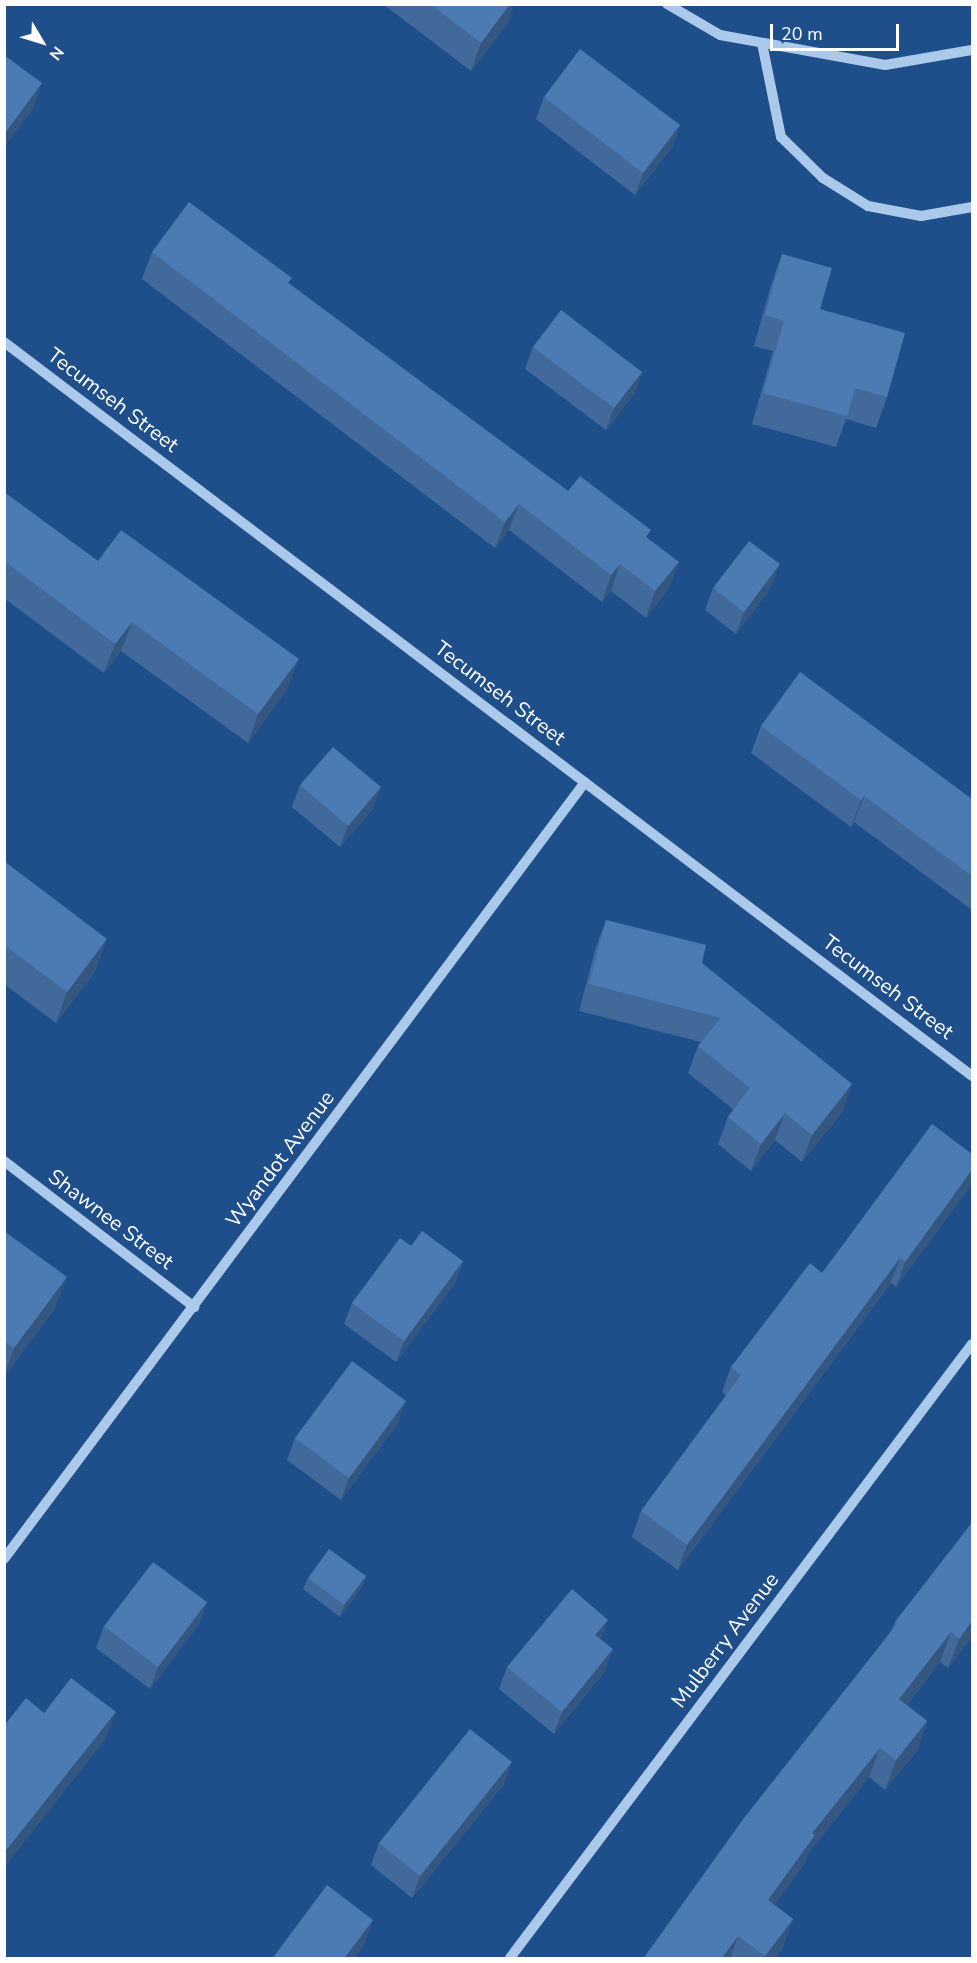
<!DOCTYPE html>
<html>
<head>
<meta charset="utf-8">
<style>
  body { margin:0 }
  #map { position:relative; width:977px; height:1963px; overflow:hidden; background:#1f4f8b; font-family:"Nunito Sans",sans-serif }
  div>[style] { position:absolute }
  .minor>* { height:10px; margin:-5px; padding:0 5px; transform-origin:5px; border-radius:5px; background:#abc9eb }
  .wall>* { inset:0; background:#416a9b }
  .shaded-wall>* { inset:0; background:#35567e }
  .building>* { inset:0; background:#4c7bb4 }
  span { translate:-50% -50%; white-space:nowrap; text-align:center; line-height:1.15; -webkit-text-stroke:4.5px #1f4f8b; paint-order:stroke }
  .street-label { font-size:21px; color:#fff }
  .frame { position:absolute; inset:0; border:6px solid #fff; pointer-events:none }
  .north { position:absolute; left:12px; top:12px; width:60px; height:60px; -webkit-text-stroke:4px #1f4f8b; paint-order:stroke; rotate:128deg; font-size:16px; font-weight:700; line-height:24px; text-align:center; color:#fff }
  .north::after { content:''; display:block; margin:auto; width:21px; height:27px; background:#fff; clip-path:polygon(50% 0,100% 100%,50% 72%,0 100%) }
  .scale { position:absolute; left:770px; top:24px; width:129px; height:27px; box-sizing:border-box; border:3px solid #fff; border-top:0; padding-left:8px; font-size:18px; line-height:21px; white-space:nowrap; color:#fff; -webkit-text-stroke:4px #1f4f8b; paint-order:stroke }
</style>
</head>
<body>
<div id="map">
  <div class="minor">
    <div style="left:667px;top:4px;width:61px;rotate:30.3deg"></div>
    <div style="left:720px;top:35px;width:168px;rotate:10.3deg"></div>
    <div style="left:885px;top:65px;width:88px;rotate:-9.8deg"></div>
    <div style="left:762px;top:43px;width:96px;rotate:78.6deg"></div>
    <div style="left:781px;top:137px;width:59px;rotate:44.3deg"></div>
    <div style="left:823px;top:178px;width:53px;rotate:31.9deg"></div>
    <div style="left:868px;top:206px;width:54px;rotate:10.7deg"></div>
    <div style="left:921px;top:216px;width:52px;rotate:-10deg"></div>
    <div style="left:4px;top:342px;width:1215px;rotate:37.17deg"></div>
    <div style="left:4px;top:1161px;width:240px;rotate:37.5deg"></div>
    <div style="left:4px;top:1559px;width:970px;rotate:-53.21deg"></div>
    <div style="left:510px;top:1958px;width:768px;rotate:-53.04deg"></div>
  </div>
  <div class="wall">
    <div style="clip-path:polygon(383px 4px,514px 4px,507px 24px,471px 71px)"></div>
    <div style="clip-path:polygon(544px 97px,680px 125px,672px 147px,635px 195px,536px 119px)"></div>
    <div style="clip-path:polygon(152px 252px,290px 284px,568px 491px,648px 538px,669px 588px,646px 618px,611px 591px,602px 602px,509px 530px,495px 548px,142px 279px)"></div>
    <div style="clip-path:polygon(782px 254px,820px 309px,887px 397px,876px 428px,846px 419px,836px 447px,752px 424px,773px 351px,754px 346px,771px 285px)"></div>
    <div style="clip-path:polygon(533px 347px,642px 372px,634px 394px,606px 430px,525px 369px)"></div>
    <div style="clip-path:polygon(4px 492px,98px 561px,288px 688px,248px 743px,121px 651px,104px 673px,4px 598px)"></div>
    <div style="clip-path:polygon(772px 586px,736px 634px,705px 610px,713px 588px)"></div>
    <div style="clip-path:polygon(761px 726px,972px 799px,972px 910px,854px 822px,851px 827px,751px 753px)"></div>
    <div style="clip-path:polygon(300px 785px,373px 809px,340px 847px,292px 807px)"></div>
    <div style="clip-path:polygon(4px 861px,96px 970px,56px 1023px,4px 984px)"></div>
    <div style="clip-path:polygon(606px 920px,702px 963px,843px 1111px,802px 1162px,775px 1140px,751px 1171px,718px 1144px,728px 1117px,733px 1109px,688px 1073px,698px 1046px,701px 1042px,579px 1011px,596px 947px)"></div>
    <div style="clip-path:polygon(971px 1185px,896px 1287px,891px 1283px,678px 1570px,632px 1537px,641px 1511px,726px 1396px,722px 1392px,731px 1367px,822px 1273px)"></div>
    <div style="clip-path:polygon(4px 1231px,55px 1308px,4px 1377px)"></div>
    <div style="clip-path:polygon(411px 1246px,463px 1261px,455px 1283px,396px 1362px,344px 1324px,352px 1303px)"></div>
    <div style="clip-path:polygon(398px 1423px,341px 1500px,287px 1460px,295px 1438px)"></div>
    <div style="clip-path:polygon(971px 1524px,972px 1637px,948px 1668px,940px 1662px,907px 1705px,927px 1721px,917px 1751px,885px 1790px,869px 1777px,807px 1855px,804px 1864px,774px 1905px,793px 1919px,782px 1949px,775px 1959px,643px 1959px,891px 1631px,895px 1622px)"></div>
    <div style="clip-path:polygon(366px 1576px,362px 1587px,340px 1617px,303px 1589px,308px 1578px)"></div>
    <div style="clip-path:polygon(207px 1602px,199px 1624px,150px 1689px,96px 1648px,104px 1626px)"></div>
    <div style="clip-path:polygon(507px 1667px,605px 1671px,554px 1734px,499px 1689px)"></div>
    <div style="clip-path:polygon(504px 1784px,412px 1898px,371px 1865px,379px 1843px)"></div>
  </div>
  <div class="shaded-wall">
    <div style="clip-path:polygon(510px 4px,514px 4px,507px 24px,471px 71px,481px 43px)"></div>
    <div style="clip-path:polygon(42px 83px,33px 109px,4px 147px,4px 135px,6px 132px)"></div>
    <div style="clip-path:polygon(680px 125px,672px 147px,635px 195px,643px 173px)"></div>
    <div style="clip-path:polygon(642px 372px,634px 394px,606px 430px,614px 408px)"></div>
    <div style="clip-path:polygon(519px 504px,509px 530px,495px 548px,505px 522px)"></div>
    <div style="clip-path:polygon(679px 562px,669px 588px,646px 618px,655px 591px)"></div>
    <div style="clip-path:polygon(620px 564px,611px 591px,602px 602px,611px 575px)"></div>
    <div style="clip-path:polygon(780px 564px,772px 586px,736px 634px,744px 612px)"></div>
    <div style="clip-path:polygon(132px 622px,121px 651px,104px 673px,115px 644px)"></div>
    <div style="clip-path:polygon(299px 659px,288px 688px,248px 743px,258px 714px)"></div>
    <div style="clip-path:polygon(381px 787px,373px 809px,340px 847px,348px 826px)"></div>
    <div style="clip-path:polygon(864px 796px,854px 822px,851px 827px,861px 800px)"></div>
    <div style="clip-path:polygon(107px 939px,96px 970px,56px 1023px,67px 992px)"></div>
    <div style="clip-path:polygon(852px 1084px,843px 1111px,802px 1162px,812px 1135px)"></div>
    <div style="clip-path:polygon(785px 1113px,775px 1140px,751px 1171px,761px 1144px)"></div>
    <div style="clip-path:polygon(972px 1170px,972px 1181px,971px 1185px,896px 1287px,905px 1262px)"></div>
    <div style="clip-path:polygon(900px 1258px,891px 1283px,678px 1570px,687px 1545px)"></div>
    <div style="clip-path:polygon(463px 1261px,455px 1283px,396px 1362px,404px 1341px)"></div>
    <div style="clip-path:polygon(67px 1277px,55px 1308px,4px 1377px,14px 1348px)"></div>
    <div style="clip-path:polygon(406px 1401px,398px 1423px,341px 1500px,349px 1478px)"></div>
    <div style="clip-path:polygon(366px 1576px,362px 1587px,340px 1617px,344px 1605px)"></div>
    <div style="clip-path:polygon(207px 1602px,199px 1624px,150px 1689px,158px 1667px)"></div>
    <div style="clip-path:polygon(608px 1620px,600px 1641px,595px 1635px)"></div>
    <div style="clip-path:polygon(972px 1621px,972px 1637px,948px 1668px,959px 1639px)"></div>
    <div style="clip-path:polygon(951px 1632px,940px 1662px,889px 1728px,899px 1699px)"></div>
    <div style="clip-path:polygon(613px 1649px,605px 1671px,554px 1734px,562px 1712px)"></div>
    <div style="clip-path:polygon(116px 1712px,105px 1740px,4px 1868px,4px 1853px)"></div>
    <div style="clip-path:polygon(927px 1721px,917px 1751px,885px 1790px,896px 1760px)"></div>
    <div style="clip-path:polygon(880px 1748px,869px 1777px,807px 1855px,804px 1864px,757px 1930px,768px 1900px,812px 1833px)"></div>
    <div style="clip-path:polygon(512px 1762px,504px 1784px,412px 1898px,420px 1876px)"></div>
    <div style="clip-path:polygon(793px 1919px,782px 1949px,775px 1959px,764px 1959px,765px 1956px)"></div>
    <div style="clip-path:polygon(373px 1920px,364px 1945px,354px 1959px,344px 1959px)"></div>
    <div style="clip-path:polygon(738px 1936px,730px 1959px,721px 1959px)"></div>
  </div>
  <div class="building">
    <div style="clip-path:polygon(431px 4px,510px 4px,481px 43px)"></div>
    <div style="clip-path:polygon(580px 49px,680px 125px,643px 173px,544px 97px)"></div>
    <div style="clip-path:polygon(4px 55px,42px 83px,6px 132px,4px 132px)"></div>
    <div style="clip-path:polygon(189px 202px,292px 278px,288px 283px,568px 491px,580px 476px,651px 530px,646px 537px,679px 562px,655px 591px,620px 564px,611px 575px,519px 504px,505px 522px,152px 252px)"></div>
    <div style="clip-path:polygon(782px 254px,832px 268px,820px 309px,905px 333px,887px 397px,855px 388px,847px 416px,763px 393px,784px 321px,765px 315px)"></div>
    <div style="clip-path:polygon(561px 310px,642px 372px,614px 408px,533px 347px)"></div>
    <div style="clip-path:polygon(4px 492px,98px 561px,121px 530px,299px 659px,258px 714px,132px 622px,115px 644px,4px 561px)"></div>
    <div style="clip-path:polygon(749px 541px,780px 564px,744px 612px,713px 588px)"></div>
    <div style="clip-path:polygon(800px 672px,972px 799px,972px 876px,864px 796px,861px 800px,761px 726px)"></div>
    <div style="clip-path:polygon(333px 747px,381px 787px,348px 826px,300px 785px)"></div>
    <div style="clip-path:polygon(4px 861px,107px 939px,67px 992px,4px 945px)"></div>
    <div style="clip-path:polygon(606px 920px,706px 945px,702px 963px,852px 1084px,812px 1135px,785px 1113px,761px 1144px,728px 1117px,750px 1088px,698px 1046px,721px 1018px,589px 984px)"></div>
    <div style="clip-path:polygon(932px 1124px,972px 1154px,972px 1170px,905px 1262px,900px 1258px,687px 1545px,641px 1511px,741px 1375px,731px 1367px,810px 1263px,822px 1273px)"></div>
    <div style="clip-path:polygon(4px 1231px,67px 1277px,14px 1348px,4px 1341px)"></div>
    <div style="clip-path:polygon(422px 1231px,463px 1261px,404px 1341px,352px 1303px,400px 1238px,411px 1246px)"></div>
    <div style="clip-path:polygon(352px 1361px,406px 1401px,349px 1478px,295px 1438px)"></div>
    <div style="clip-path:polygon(971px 1524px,972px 1525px,972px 1621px,959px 1639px,951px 1632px,899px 1699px,927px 1721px,896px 1760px,880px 1748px,812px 1833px,815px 1835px,768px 1900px,793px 1919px,765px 1956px,738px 1936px,721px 1959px,643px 1959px,744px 1818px,897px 1624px,895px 1622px)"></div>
    <div style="clip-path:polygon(329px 1549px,366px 1576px,344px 1605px,308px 1578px)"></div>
    <div style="clip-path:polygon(153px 1562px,207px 1602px,158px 1667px,104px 1626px)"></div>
    <div style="clip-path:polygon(572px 1589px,608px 1620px,595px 1635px,613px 1649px,562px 1712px,507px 1667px)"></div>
    <div style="clip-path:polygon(71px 1678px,116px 1712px,4px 1853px,4px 1726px,26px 1698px,44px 1713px)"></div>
    <div style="clip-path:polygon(470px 1729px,512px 1762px,420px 1876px,379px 1843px)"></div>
    <div style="clip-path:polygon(327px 1885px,373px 1920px,344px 1959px,272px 1959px)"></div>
  </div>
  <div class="street-label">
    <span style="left:113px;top:400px;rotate:37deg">Tecumseh Street</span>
    <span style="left:500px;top:693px;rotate:37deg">Tecumseh Street</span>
    <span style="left:888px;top:987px;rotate:37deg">Tecumseh Street</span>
    <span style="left:280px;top:1159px;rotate:-53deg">Wyandot Avenue</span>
    <span style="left:111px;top:1219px;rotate:37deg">Shawnee Street</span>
    <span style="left:725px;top:1640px;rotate:-53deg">Mulberry Avenue</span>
  </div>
  <div class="frame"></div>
  <div class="north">N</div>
  <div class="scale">20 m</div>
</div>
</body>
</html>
